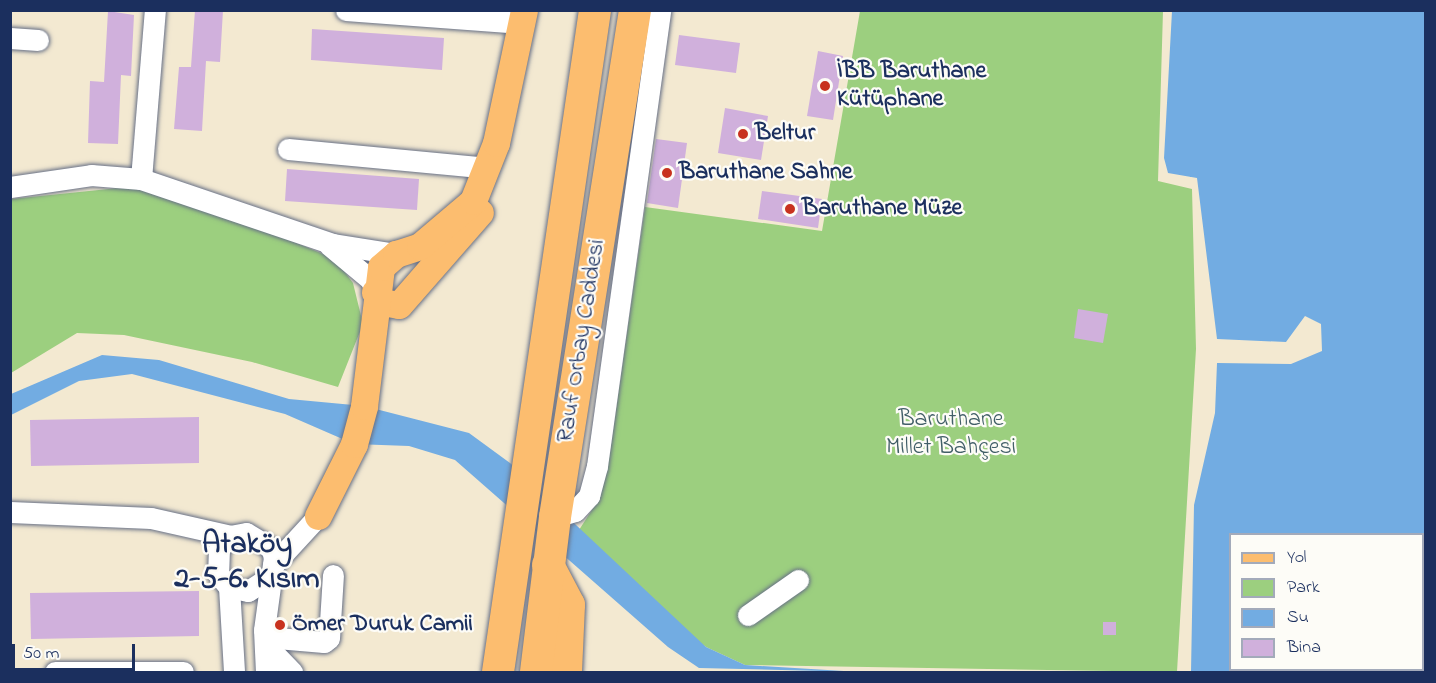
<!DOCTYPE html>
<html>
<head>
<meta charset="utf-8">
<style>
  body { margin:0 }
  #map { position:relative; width:1436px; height:683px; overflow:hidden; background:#f3e9d1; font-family:"Indie Flower",sans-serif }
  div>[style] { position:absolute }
  .green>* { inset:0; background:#9ccf7f }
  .water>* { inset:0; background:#72ace2 }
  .building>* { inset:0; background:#d0b0dc }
  .roads { filter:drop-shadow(0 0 2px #677086) drop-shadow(0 0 2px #677086) }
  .minor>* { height:21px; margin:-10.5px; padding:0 10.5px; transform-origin:10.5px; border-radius:10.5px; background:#fff }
  .major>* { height:27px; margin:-13.5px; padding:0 13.5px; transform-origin:13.5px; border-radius:13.5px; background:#fcbd6f }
  .highway>* { height:32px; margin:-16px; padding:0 16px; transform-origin:16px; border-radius:16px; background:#fcbd6f }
  .dots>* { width:16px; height:16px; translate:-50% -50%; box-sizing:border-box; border:3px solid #fdfcf7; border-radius:50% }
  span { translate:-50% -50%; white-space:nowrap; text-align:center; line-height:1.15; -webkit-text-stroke:4.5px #fdfcf7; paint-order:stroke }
  .poi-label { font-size:24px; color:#1b2f5e; font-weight:700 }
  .left { translate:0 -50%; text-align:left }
  .street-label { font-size:24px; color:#1b2f5e }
  .park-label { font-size:24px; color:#425f68 }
  .district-label { font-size:30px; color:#1b2f5e; font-weight:700 }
  .frame { position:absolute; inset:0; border:12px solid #1b2f5e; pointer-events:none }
  .legend { position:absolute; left:1229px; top:533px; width:195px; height:138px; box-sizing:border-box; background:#fdfcf7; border:2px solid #a3aaba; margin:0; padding:8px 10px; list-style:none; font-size:18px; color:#1b2f5e }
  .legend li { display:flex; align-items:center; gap:12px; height:30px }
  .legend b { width:30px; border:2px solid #a3aaba }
  .scale { position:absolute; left:12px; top:644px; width:123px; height:27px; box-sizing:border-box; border:3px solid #1b2f5e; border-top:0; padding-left:8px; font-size:18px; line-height:21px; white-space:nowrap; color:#1b2f5e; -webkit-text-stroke:4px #fdfcf7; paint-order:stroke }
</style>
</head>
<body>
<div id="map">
  <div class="green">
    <div style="clip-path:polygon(860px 11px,1163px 11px,1158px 181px,1192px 189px,1196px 349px,1177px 672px,745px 665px,706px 647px,677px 625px,579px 530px,599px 499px,610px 452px,645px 207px,822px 231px)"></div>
    <div style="clip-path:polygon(128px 187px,196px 201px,335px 259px,353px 283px,363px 324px,338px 387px,252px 362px,124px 335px,77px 333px,11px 373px,11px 199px)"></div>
  </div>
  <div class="water">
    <div style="clip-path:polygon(evenodd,1172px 11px,1425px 11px,1425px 672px,1191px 672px,1194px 505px,1215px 413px,1217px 363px,1291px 364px,1322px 351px,1321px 324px,1305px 316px,1286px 342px,1217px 339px,1197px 178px,1168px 173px,1164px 158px,1172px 11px,1230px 534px,1422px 534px,1422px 670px,1230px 670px,1230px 534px)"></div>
    <div style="clip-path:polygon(102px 355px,159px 360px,289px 399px,364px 406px,469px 433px,510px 463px,706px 647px,745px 665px,860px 672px,699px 668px,668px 647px,455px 460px,409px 446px,354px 444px,285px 414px,132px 374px,79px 381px,11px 415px,11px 394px)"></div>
  </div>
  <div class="building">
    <div style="clip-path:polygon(195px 10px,223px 10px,220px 62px,206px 61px,202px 131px,174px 129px,179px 67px,191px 67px)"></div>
    <div style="clip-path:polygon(108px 11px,134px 15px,131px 76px,121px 75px,118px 144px,88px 143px,90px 81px,104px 82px)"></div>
    <div style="clip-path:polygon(312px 29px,444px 38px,442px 70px,311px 60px)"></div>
    <div style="clip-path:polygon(679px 35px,740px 43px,736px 73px,675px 65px)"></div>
    <div style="clip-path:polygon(818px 51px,843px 56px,833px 120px,807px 116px)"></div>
    <div style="clip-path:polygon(725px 108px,768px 116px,761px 160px,718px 153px)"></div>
    <div style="clip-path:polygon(656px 139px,687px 143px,678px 208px,647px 203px)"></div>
    <div style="clip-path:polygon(287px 169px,419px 179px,417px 210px,285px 201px)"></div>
    <div style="clip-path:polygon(762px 191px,822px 199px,818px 228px,758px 219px)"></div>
    <div style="clip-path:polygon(1078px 309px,1108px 314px,1103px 343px,1074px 338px)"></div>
    <div style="clip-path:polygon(199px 417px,199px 463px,31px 466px,30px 420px)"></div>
    <div style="clip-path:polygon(199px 591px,199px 636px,31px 639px,30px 593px)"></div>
    <div style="clip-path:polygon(1103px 622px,1116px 622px,1116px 635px,1103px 635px)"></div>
  </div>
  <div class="roads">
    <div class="minor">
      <div style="left:346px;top:10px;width:176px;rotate:4.2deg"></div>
      <div style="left:10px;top:38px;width:28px;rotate:4deg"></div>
      <div style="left:288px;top:149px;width:201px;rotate:5.4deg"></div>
      <div style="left:141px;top:179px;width:170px;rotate:-85.3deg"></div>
      <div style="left:10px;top:187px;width:82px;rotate:-8.4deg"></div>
      <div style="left:91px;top:175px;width:50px;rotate:4.6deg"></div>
      <div style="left:141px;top:179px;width:203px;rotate:18.7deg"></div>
      <div style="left:333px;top:244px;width:64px;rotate:9deg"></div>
      <div style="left:329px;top:245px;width:55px;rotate:39.8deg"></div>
      <div style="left:371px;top:280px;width:13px;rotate:72deg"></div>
      <div style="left:10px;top:512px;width:141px;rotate:2.4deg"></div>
      <div style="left:151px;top:518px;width:82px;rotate:12.7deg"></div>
      <div style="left:555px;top:517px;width:21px;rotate:-17deg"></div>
      <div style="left:575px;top:511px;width:21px;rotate:-47deg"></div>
      <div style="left:589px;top:496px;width:31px;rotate:-75deg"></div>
      <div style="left:597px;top:466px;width:460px;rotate:-82.1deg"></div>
      <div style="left:273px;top:565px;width:67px;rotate:-47.4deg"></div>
      <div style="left:229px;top:587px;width:85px;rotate:86.6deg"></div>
      <div style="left:748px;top:615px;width:61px;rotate:-35deg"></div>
      <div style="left:265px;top:637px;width:59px;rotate:4.8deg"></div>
      <div style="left:324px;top:642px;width:6px;rotate:-39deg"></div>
      <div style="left:329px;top:638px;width:63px;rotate:-86.4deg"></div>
      <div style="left:265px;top:644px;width:39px;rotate:46deg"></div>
      <div style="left:55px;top:672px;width:128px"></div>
      <div style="left:266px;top:672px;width:42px;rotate:-92.7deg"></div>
      <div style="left:264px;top:630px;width:74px;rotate:-82.2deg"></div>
      <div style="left:274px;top:557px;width:9px;rotate:-108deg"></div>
      <div style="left:271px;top:548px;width:29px;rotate:-149deg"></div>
      <div style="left:246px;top:533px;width:15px;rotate:169deg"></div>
      <div style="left:231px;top:536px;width:17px;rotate:135deg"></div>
      <div style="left:219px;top:548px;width:26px;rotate:92deg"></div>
      <div style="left:218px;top:574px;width:17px;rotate:50deg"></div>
      <div style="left:229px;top:587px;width:19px;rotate:12deg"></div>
      <div style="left:248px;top:591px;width:27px;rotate:-33deg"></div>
    </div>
    <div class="major">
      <div style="left:375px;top:292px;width:12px;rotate:55deg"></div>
      <div style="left:382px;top:302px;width:17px;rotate:10deg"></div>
      <div style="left:399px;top:305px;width:123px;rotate:-48.9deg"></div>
      <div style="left:318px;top:516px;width:80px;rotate:-63.4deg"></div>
      <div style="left:354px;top:444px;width:39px;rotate:-75deg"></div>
      <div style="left:364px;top:406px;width:140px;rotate:-83deg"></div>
      <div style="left:381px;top:267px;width:20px;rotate:-41deg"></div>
      <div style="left:396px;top:254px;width:25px;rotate:-18deg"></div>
      <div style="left:420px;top:246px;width:70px;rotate:-40.3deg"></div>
      <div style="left:473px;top:201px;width:62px;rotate:-68.4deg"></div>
      <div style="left:496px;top:143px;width:136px;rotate:-78.1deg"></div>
    </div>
    <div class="highway">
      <div style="left:548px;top:565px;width:45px;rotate:62.3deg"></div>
      <div style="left:569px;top:605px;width:67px;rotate:92.6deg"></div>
      <div style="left:498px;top:672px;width:669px;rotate:-81.66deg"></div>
      <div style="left:536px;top:672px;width:156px;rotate:-83deg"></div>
      <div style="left:555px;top:517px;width:513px;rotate:-81.03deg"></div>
    </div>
  </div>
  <div class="dots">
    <div style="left:825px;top:86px;background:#c8321e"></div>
    <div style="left:743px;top:134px;background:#c8321e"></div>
    <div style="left:667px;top:173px;background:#c8321e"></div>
    <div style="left:790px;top:209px;background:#c8321e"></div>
    <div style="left:280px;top:625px;background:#c8321e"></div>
  </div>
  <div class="poi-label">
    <span class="left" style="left:837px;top:86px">İBB Baruthane<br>Kütüphane</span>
    <span class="left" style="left:755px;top:134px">Beltur</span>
    <span class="left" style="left:679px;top:173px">Baruthane Sahne</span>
    <span class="left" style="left:802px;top:209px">Baruthane Müze</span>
    <span class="left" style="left:292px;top:625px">Ömer Duruk Camii</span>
  </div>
  <div class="street-label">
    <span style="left:582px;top:341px;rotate:-81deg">Rauf Orbay Caddesi</span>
  </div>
  <div class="park-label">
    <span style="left:951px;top:434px">Baruthane<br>Millet Bahçesi</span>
  </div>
  <div class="district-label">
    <span style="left:247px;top:562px">Ataköy<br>2-5-6. Kısım</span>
  </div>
  <div class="frame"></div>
  <ul class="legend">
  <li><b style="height:8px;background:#fcbd6f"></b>Yol</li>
  <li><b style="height:16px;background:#9ccf7f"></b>Park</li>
  <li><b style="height:16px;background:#72ace2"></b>Su</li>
  <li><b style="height:16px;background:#d0b0dc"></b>Bina</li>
  </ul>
  <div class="scale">50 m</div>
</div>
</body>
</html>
